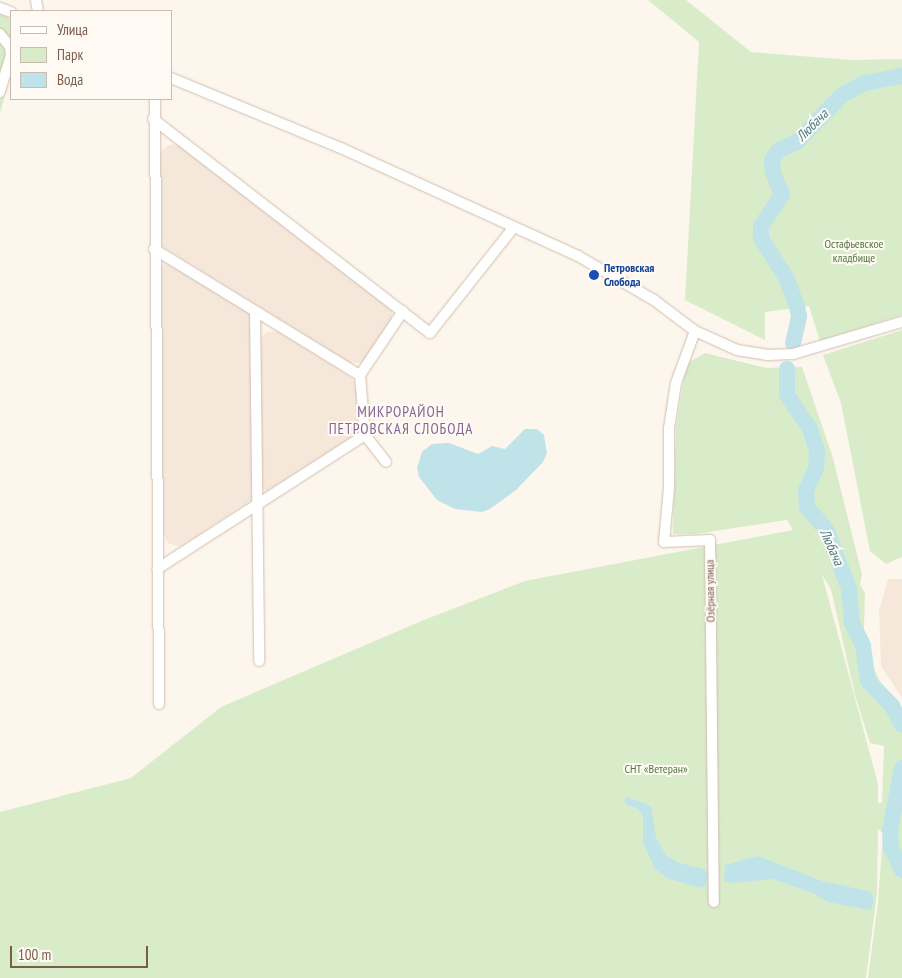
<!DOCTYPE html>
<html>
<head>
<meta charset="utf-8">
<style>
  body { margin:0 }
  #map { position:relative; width:902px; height:978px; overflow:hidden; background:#fdf6ec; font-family:"PT Sans Narrow",sans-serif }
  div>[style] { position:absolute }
  .residential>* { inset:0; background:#f5e8da }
  .green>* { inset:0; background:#d8ecc9 }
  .water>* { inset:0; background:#bfe3e8 }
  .river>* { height:16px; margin:-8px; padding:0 8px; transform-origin:8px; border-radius:8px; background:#bfe3e8 }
  .roads { filter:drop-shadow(0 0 1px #d1beb0) drop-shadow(0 0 1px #d1beb0) }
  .minor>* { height:10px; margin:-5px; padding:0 5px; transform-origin:5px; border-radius:5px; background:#fff }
  .dots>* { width:14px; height:14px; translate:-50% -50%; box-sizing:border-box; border:2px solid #fffaf3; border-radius:50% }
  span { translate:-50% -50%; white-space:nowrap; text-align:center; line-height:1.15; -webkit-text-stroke:4px #fffaf3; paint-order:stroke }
  .park-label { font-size:12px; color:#537a41 }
  .transit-label { font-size:12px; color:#164399; font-weight:700 }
  .left { translate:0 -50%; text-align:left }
  .street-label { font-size:12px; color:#7a5c4d }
  .water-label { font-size:14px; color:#437c86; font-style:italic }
  .quarter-label { font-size:15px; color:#846695; letter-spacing:1px }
  .legend { position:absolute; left:10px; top:10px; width:162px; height:90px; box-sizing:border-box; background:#fffaf3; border:1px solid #cabbb1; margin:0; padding:6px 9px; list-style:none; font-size:15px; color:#7a5c4d }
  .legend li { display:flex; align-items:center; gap:10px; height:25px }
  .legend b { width:25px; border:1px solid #cabbb1 }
  .scale { position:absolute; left:10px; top:946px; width:138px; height:22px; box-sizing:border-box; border:2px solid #7a5c4d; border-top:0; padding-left:6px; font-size:15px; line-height:18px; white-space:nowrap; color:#7a5c4d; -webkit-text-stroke:4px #fffaf3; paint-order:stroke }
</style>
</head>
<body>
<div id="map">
  <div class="residential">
    <div style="clip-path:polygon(179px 144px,392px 309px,392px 318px,362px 363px,350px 363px,163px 247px,160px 243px,159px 154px,168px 145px)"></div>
    <div style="clip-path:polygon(165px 262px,246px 310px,251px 317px,253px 499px,180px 547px,168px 543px,163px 532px,159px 271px)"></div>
    <div style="clip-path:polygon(278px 331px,352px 378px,357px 391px,358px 427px,355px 435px,267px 491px,262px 489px,259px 341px,266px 332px)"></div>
    <div style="clip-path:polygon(888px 579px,902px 579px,902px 698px,881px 666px,879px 611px)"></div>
  </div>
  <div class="green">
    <div style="clip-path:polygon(648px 0,686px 0,751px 52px,851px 60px,902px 59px,902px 315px,820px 341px,809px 306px,765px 312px,765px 340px,685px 300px,699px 42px)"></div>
    <div style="clip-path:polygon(0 14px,11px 19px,11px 73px,0 113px)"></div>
    <div style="clip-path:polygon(902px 330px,902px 557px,886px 564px,870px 551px,841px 403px,823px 355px)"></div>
    <div style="clip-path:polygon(evenodd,705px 353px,766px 368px,802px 367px,833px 458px,862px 574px,860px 585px,865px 593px,864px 628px,868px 655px,879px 680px,902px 713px,902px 978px,868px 978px,878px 902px,883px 833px,878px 829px,877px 894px,866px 978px,0 978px,0 812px,131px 778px,221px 707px,424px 620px,525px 581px,793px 530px,787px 520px,695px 534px,673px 534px,676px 427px,686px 364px,705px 353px,822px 575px,831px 589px,855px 695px,870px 743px,884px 746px,882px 803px,878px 803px,878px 784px,822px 575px)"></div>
  </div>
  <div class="water">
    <div style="clip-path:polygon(525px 429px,537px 429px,544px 435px,547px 453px,543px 462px,516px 490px,490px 509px,482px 512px,455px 509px,437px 500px,419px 477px,417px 468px,422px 452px,432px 444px,449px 443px,478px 454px,492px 446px,505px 449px)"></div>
    <div style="clip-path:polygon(627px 797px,651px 806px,656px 838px,666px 855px,679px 863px,704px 869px,709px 875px,705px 886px,702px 888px,669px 879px,655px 869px,643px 842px,643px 816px,638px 809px,627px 805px,624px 801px)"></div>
    <div style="clip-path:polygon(758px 856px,822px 881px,871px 892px,874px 899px,872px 908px,869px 910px,828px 902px,813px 893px,772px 879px,732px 883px,724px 881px,725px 865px)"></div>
  </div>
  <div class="river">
    <div style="left:793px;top:343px;width:28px;rotate:-77deg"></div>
    <div style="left:799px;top:316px;width:9px;rotate:-103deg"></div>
    <div style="left:797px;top:307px;width:30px;rotate:-110deg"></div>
    <div style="left:787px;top:279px;width:49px;rotate:-122.4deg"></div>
    <div style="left:761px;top:238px;width:12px;rotate:-90deg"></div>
    <div style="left:761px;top:226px;width:37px;rotate:-56deg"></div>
    <div style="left:782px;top:195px;width:24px;rotate:-112deg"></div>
    <div style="left:773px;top:173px;width:13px;rotate:-94deg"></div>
    <div style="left:772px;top:160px;width:12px;rotate:-55deg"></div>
    <div style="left:779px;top:150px;width:20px;rotate:-24deg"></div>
    <div style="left:797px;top:142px;width:65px;rotate:-46.2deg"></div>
    <div style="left:842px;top:95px;width:26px;rotate:-28deg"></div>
    <div style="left:865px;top:83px;width:38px;rotate:-11deg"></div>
    <div style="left:787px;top:369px;width:26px;rotate:90deg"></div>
    <div style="left:787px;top:395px;width:41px;rotate:55.9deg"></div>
    <div style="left:810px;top:429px;width:23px;rotate:72deg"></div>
    <div style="left:817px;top:451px;width:17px;rotate:93deg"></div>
    <div style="left:816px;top:468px;width:24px;rotate:114deg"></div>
    <div style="left:806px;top:490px;width:17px;rotate:87deg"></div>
    <div style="left:807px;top:507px;width:31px;rotate:50deg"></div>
    <div style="left:827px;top:531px;width:62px;rotate:69.2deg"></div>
    <div style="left:849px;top:589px;width:34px;rotate:85deg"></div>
    <div style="left:852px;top:623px;width:25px;rotate:64deg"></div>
    <div style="left:863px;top:646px;width:35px;rotate:82deg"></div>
    <div style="left:868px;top:681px;width:35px;rotate:46deg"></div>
    <div style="left:892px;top:706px;width:21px;rotate:62deg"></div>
    <div style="left:902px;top:768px;width:63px;rotate:101deg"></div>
    <div style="left:890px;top:830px;width:18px;rotate:87deg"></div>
    <div style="left:891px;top:848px;width:25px;rotate:63deg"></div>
  </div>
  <div class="roads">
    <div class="minor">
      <div style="left:36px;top:0;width:11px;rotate:80deg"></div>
      <div style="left:0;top:8px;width:12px;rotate:20deg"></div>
      <div style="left:0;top:34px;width:16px;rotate:52deg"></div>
      <div style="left:10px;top:47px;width:8px;rotate:83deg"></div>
      <div style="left:11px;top:55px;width:39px;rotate:107deg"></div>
      <div style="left:171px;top:78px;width:184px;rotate:22.4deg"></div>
      <div style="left:341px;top:148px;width:260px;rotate:24.5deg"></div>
      <div style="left:578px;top:256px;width:88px;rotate:30.1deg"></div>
      <div style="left:654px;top:300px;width:51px;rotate:37.1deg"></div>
      <div style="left:695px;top:331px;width:46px;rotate:24.3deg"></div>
      <div style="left:737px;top:350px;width:30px;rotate:9deg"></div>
      <div style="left:767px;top:355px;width:26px;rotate:-2deg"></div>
      <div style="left:793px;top:354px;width:114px;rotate:-16.4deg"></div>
      <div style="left:155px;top:99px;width:605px;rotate:89.62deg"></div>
      <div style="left:153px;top:119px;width:350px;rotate:37.7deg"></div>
      <div style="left:430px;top:333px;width:135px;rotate:-51.6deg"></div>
      <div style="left:154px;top:249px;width:241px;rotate:31.5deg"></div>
      <div style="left:360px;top:375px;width:60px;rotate:85.2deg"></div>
      <div style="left:365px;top:435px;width:247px;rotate:147.2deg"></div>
      <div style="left:255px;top:312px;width:349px;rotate:89.3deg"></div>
      <div style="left:695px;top:331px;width:55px;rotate:110.1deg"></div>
      <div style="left:676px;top:383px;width:46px;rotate:98.8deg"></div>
      <div style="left:669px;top:428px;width:60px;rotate:90deg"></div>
      <div style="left:669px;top:488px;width:54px;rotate:95.3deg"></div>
      <div style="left:664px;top:542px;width:46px;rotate:-2.5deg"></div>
      <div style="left:710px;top:540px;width:362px;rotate:89.4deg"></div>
      <div style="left:360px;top:375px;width:77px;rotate:-56.1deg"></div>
      <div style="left:365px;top:435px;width:34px;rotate:52deg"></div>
    </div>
  </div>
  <div class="dots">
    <div style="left:594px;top:275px;background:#1a4fb4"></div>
  </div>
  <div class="park-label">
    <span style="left:854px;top:251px">Остафьевское<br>кладбище</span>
    <span style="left:656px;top:769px">СНТ «Ветеран»</span>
  </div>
  <div class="transit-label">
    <span class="left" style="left:604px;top:275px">Петровская<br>Слобода</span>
  </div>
  <div class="street-label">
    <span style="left:710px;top:591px;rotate:-91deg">Озёрная улица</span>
  </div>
  <div class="water-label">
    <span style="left:812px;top:125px;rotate:-45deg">Любача</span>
    <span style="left:832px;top:547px;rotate:66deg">Любача</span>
  </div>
  <div class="quarter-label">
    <span style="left:401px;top:420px">МИКРОРАЙОН<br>ПЕТРОВСКАЯ СЛОБОДА</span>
  </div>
  <ul class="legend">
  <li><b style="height:6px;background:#fff"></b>Улица</li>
  <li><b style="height:14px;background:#d8ecc9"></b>Парк</li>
  <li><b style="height:14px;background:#bfe3e8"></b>Вода</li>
  </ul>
  <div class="scale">100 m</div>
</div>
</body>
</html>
